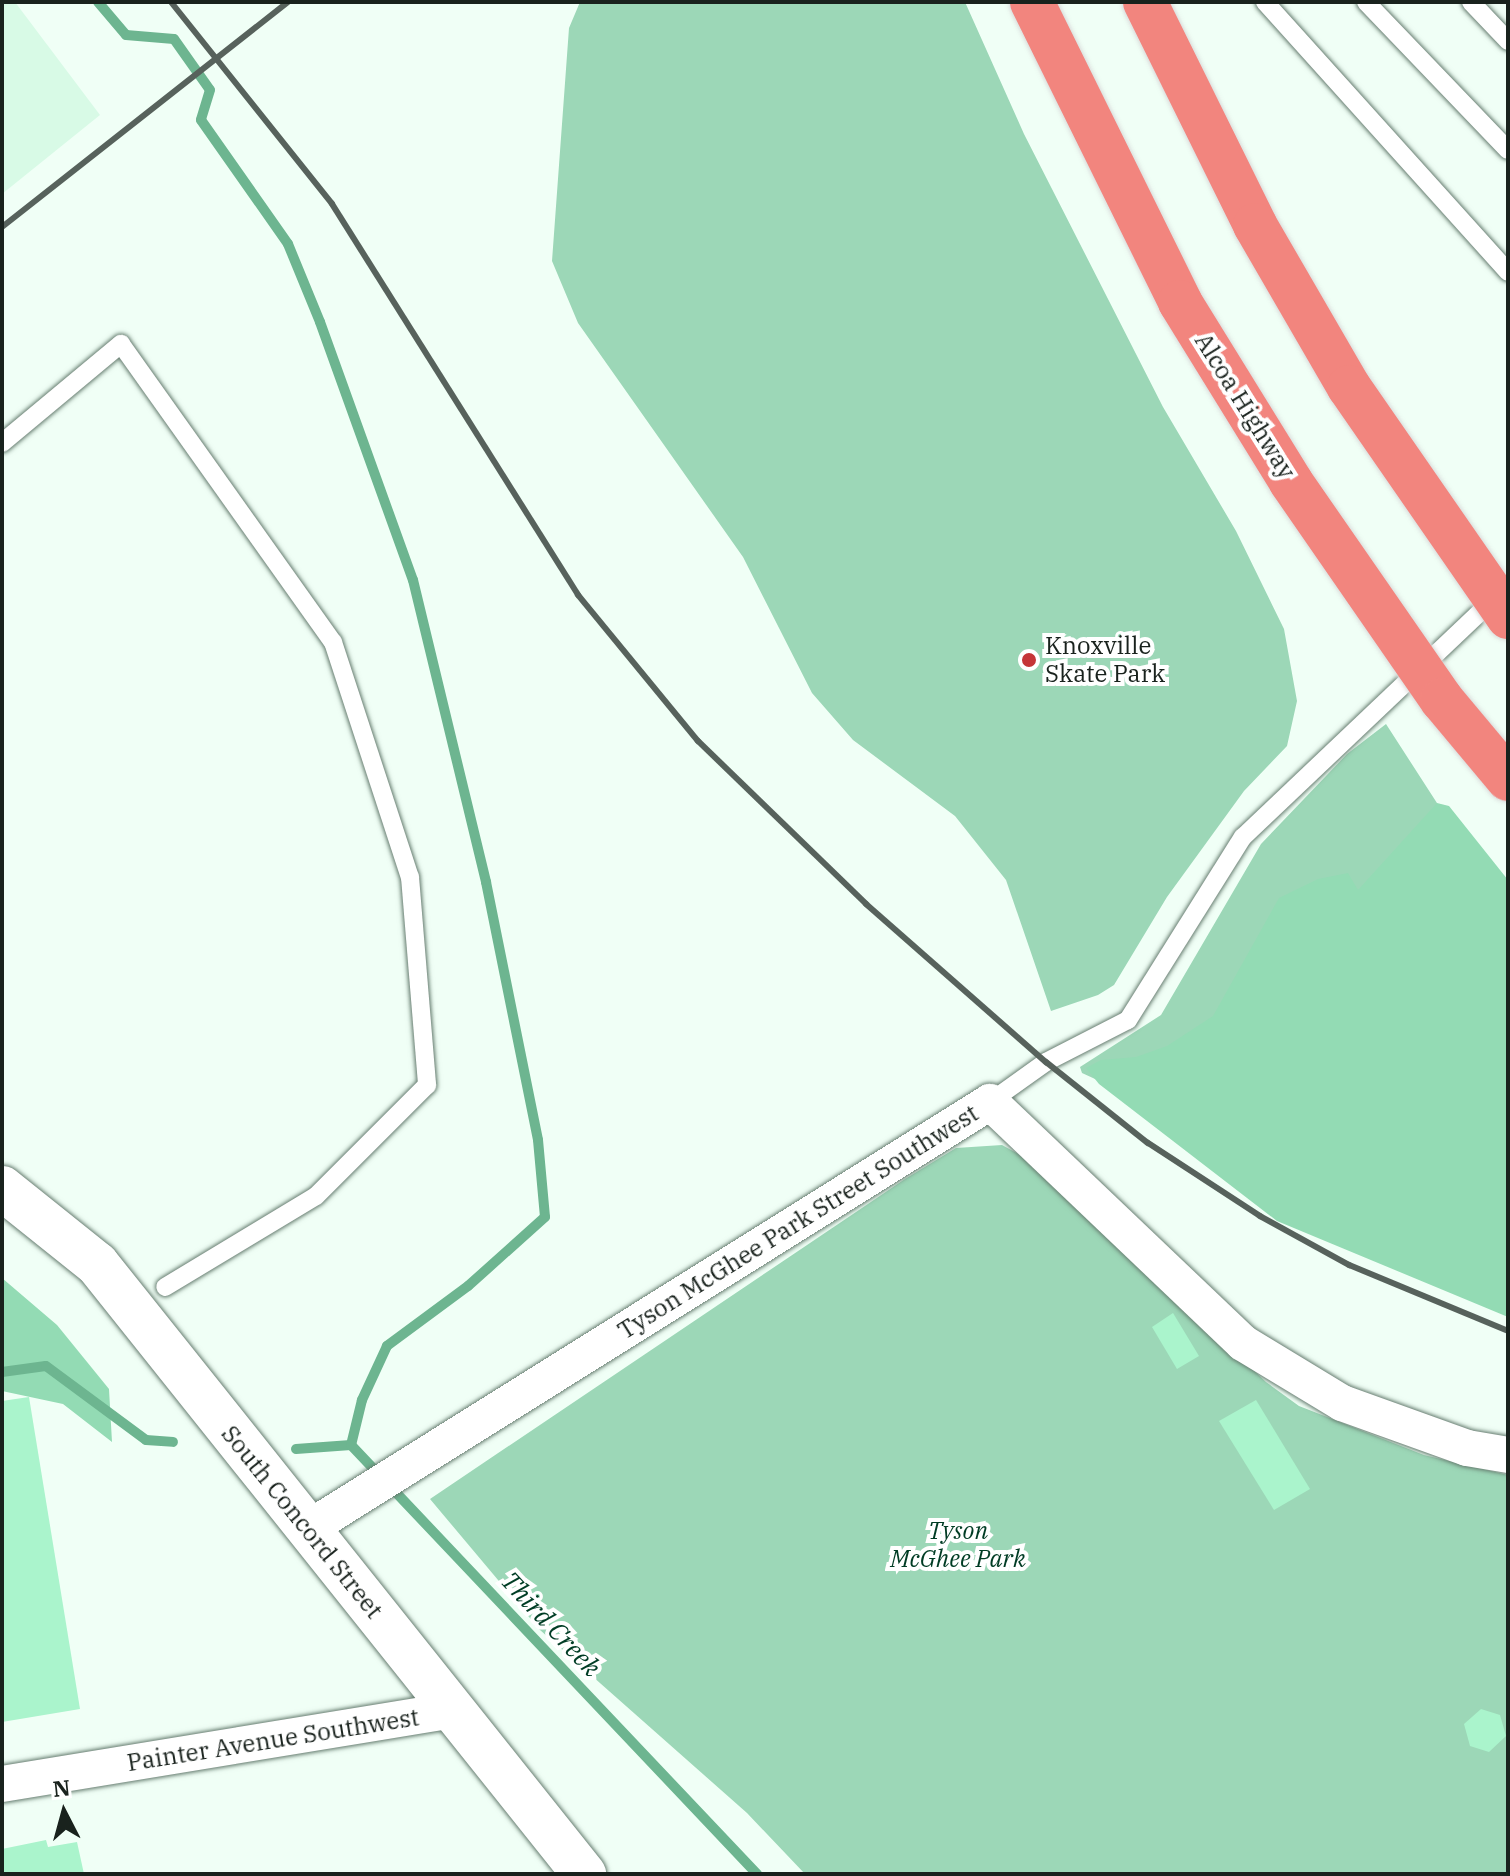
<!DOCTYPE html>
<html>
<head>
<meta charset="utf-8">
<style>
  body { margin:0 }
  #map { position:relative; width:1510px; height:1876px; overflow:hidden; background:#f0fff6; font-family:"IBM Plex Serif",serif }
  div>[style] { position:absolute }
  .built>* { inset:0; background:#d8fae6 }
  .green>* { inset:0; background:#9cd7b7 }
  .forest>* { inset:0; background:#93dbb4 }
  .stream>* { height:10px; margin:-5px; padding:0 5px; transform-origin:5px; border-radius:5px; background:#6db590 }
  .building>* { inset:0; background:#aaf4cc }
  .roads { filter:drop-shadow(0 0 2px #677e71) drop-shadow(0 0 2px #677e71) }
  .service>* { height:18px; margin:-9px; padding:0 9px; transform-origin:9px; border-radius:9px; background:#fff }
  .minor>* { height:36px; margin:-18px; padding:0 18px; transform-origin:18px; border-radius:18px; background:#fff }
  .tertiary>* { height:44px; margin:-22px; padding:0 22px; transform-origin:22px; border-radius:22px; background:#fff }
  .rail>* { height:6px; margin:-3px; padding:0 3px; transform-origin:3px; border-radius:3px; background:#57625c }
  .bridges { filter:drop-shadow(0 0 2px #dadcdb) drop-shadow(0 0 2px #dadcdb) }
  .motorway-bridge>* { height:44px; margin:-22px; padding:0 22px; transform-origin:22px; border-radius:22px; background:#f2857e }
  .dots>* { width:22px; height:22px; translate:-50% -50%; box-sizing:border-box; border:4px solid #fff; border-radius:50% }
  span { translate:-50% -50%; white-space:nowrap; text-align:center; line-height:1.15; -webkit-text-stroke:8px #fff; paint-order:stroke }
  .street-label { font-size:24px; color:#19221d }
  .poi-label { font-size:24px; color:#19221d }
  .left { translate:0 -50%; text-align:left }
  .park-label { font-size:24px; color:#003c24; font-style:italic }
  .water-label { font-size:26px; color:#003d25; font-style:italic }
  .frame { position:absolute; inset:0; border:4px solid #19221d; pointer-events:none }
  .north { position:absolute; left:24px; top:1772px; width:80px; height:80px; -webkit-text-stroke:6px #fff; paint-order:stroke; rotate:354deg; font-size:22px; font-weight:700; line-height:32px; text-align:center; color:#19221d }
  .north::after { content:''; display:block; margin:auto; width:28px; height:36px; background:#19221d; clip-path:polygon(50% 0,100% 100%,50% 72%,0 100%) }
</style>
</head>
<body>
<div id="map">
  <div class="built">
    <div style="clip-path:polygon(2px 2px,15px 2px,100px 115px,2px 194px)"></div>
  </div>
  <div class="green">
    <div style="clip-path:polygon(580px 2px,965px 2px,1024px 134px,1163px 407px,1236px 531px,1284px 629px,1297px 701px,1287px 746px,1244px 791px,1167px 897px,1114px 985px,1098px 995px,1051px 1011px,1006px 880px,955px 816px,853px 740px,812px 693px,743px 557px,578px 323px,552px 261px,569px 28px)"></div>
    <div style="clip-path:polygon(1386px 724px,1466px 848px,1508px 895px,1106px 1084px,1082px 1073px,1080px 1067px,1161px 1015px,1261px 844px,1347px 754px)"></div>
    <div style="clip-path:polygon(1002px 1145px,1037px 1164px,1266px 1382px,1299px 1406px,1424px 1455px,1508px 1475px,1508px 1874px,805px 1874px,747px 1813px,540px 1630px,430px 1499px,905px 1179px,956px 1148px)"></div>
  </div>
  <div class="forest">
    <div style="clip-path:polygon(1437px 803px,1449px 806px,1508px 880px,1508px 1317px,1277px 1221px,1099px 1084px,1086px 1068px,1101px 1060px,1136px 1057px,1167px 1046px,1213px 1016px,1279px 898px,1318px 879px,1348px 873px,1358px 890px)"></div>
    <div style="clip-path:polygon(2px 1278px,57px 1325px,109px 1389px,112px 1442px,63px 1404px,2px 1391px)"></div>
  </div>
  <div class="stream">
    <div style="left:98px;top:2px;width:43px;rotate:49.7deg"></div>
    <div style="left:126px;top:35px;width:48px;rotate:4.8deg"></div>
    <div style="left:174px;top:39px;width:62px;rotate:54.8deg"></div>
    <div style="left:210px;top:90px;width:31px;rotate:107deg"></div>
    <div style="left:201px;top:120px;width:151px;rotate:54.9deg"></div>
    <div style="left:288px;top:244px;width:84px;rotate:67.7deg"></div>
    <div style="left:320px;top:322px;width:274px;rotate:70.2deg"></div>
    <div style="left:413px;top:580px;width:311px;rotate:76.4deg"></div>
    <div style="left:486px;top:882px;width:263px;rotate:78.6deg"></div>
    <div style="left:538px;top:1140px;width:77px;rotate:84.8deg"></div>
    <div style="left:545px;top:1217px;width:103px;rotate:138.1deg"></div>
    <div style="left:468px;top:1286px;width:101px;rotate:143.5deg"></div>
    <div style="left:387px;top:1346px;width:60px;rotate:114.8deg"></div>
    <div style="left:362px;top:1400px;width:46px;rotate:103.7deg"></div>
    <div style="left:2px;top:1372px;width:44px;rotate:-7.8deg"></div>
    <div style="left:46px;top:1366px;width:124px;rotate:36.5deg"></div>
    <div style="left:146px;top:1440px;width:27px;rotate:4deg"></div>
    <div style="left:296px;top:1449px;width:55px;rotate:-4.2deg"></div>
    <div style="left:351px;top:1445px;width:591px;rotate:46.58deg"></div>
  </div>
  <div class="building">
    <div style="clip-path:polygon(1173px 1313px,1199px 1356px,1177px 1369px,1152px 1327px)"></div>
    <div style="clip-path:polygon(29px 1397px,80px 1709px,2px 1722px,2px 1401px)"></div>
    <div style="clip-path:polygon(1256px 1400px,1310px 1489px,1274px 1510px,1219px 1421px)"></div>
    <div style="clip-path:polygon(1481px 1709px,1500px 1715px,1506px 1736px,1489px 1752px,1470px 1746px,1464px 1724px)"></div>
    <div style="clip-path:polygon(46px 1840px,48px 1847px,77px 1842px,84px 1874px,2px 1874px,2px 1849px)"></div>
  </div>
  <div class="roads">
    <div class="service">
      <div style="left:1265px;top:2px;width:363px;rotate:48deg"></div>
      <div style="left:1366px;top:2px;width:205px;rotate:46.2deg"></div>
      <div style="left:1471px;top:2px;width:54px;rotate:46.5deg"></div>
      <div style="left:2px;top:443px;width:155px;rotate:-39.8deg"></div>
      <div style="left:121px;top:344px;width:366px;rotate:54.6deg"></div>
      <div style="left:333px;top:642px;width:247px;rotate:71.9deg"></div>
      <div style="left:410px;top:877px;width:209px;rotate:85.3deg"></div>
      <div style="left:427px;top:1085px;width:157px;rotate:135deg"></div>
      <div style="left:316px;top:1196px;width:176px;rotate:148.9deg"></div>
      <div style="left:990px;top:1102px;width:69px;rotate:-35.5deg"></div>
      <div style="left:1046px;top:1062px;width:92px;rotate:-27.1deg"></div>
      <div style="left:1128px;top:1020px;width:216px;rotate:-57.9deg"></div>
      <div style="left:1243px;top:837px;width:347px;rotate:-43.5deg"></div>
    </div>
    <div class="minor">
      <div style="left:309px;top:1528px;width:803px;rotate:-32.03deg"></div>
      <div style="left:990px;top:1102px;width:349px;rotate:43.6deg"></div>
      <div style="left:1243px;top:1343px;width:116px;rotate:31.2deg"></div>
      <div style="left:1342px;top:1403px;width:133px;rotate:19.8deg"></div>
      <div style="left:1467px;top:1448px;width:42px;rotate:9.7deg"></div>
      <div style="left:2px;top:1784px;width:453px;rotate:-9.3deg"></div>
    </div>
    <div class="tertiary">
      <div style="left:2px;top:1188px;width:122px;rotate:38.7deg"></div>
      <div style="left:97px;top:1264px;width:781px;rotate:51.4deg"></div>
    </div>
  </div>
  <div class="rail">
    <div style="left:171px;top:2px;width:258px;rotate:51.4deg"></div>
    <div style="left:332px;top:204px;width:462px;rotate:57.8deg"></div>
    <div style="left:578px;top:595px;width:189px;rotate:50.6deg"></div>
    <div style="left:698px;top:741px;width:234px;rotate:44.1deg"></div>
    <div style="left:866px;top:904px;width:240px;rotate:41.3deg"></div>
    <div style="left:1046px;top:1062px;width:130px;rotate:38.5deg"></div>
    <div style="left:1148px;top:1143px;width:134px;rotate:33.1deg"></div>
    <div style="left:1260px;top:1216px;width:102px;rotate:28.8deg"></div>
    <div style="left:1349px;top:1265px;width:172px;rotate:22.5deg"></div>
    <div style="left:2px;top:227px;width:364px;rotate:-38.2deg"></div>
  </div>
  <div class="bridges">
    <div class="motorway-bridge">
      <div style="left:1032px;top:2px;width:335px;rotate:63.7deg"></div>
      <div style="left:1180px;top:302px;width:211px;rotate:58.3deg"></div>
      <div style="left:1291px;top:482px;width:265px;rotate:55.3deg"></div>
      <div style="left:1442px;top:700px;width:103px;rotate:50.1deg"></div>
      <div style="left:1145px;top:2px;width:249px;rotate:63.7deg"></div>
      <div style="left:1255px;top:225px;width:187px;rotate:59.9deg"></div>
      <div style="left:1349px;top:387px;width:280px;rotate:55.3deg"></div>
    </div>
  </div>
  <div class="dots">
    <div style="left:1029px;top:660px;background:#c53538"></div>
  </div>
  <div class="street-label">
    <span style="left:1245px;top:406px;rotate:58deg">Alcoa Highway</span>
    <span style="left:798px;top:1222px;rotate:-32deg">Tyson McGhee Park Street Southwest</span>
    <span style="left:302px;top:1522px;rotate:51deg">South Concord Street</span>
    <span style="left:273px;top:1740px;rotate:-9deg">Painter Avenue Southwest</span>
  </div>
  <div class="poi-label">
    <span class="left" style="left:1045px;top:660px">Knoxville<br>Skate Park</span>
  </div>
  <div class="park-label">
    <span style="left:958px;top:1545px">Tyson<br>McGhee Park</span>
  </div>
  <div class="water-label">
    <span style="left:551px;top:1624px;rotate:47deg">Third Creek</span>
  </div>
  <div class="frame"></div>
  <div class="north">N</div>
</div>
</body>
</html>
